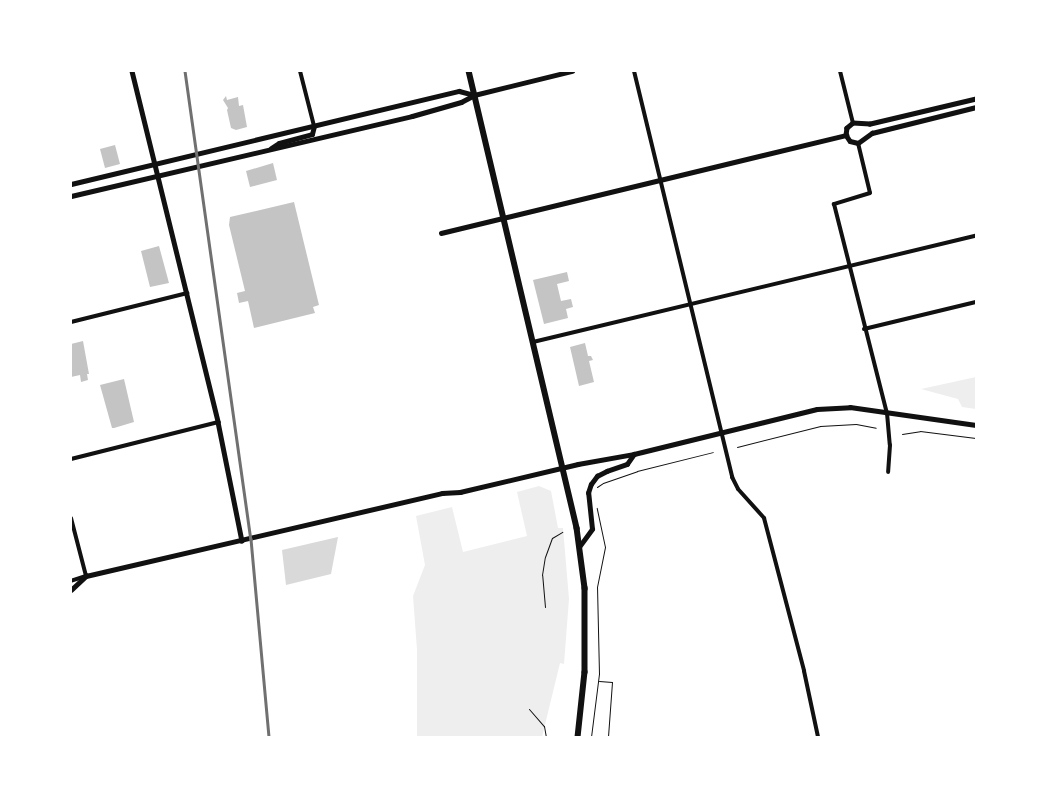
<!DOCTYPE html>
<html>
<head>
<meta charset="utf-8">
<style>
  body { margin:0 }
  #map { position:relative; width:1047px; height:808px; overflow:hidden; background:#fff; font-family:"Source Sans 3",sans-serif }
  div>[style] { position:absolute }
  .green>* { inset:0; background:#eee }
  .water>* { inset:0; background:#d9d9d9 }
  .building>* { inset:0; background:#c4c4c4 }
  .path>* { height:1px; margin:-0.5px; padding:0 0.5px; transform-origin:0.5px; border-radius:0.5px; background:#111 }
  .minor>* { height:4px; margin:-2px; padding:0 2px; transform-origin:2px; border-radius:2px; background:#111 }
  .tertiary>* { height:4.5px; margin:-2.25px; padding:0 2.25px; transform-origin:2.25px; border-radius:2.25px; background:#111 }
  .secondary>* { height:5px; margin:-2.5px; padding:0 2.5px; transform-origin:2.5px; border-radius:2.5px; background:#111 }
  .primary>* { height:5.5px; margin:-2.75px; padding:0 2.75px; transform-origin:2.75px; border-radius:2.75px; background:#111 }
  .rail>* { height:2.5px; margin:-1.25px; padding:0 1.25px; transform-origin:1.25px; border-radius:1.25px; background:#707070 }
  span { translate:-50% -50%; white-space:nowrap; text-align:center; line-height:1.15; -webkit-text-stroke:4px #fff; paint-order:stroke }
  .frame { position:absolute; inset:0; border:72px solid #fff; pointer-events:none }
</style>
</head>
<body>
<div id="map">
  <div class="green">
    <div style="clip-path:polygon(976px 377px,976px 409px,962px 407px,958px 399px,921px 389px)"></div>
    <div style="clip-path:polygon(539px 486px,551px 491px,558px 528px,563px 528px,569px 599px,564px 664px,560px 663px,542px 737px,417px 737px,417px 650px,413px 596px,425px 565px,416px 516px,452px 507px,463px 552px,527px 536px,517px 492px)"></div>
  </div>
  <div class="water">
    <div style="clip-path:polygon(338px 537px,331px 574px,286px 585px,282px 550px)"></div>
  </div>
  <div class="building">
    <div style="clip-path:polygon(226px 96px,227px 100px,238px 97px,239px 106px,243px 105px,247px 127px,236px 130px,231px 128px,227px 110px,228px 108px,223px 100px)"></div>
    <div style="clip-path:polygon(115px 145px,120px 164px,105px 168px,100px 149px)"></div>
    <div style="clip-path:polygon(273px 163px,277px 180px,250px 187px,246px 171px)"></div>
    <div style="clip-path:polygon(294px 202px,319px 305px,313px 307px,315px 313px,254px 328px,248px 301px,239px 303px,237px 293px,245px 291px,229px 225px,230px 217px)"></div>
    <div style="clip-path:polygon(159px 246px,169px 283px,150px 287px,141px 251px)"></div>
    <div style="clip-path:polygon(567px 272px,569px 281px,557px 284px,561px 301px,571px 299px,573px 307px,566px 309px,568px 318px,544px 324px,533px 280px)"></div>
    <div style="clip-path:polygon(83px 341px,89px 374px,87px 374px,88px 380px,81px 382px,80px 375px,71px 377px,71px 344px)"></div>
    <div style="clip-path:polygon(585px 343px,588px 356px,591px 356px,593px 360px,589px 361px,594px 382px,579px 386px,570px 347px)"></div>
    <div style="clip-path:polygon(124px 379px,134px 422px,114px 428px,112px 428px,100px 385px)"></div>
  </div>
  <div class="path">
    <div style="left:902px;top:434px;width:18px;rotate:-9deg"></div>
    <div style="left:920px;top:431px;width:56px;rotate:7.1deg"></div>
    <div style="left:737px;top:447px;width:86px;rotate:-14.2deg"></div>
    <div style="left:820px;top:426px;width:36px;rotate:-3deg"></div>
    <div style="left:856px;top:424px;width:20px;rotate:11deg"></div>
    <div style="left:597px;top:487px;width:7px;rotate:-34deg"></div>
    <div style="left:603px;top:483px;width:36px;rotate:-19deg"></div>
    <div style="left:637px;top:471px;width:78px;rotate:-14deg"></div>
    <div style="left:545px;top:607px;width:32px;rotate:-95deg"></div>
    <div style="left:542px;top:575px;width:18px;rotate:-81deg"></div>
    <div style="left:545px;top:557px;width:20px;rotate:-70deg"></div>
    <div style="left:552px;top:538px;width:12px;rotate:-31deg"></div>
    <div style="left:599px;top:681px;width:13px;rotate:4deg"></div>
    <div style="left:612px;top:682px;width:55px;rotate:94.2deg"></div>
    <div style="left:529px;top:709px;width:23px;rotate:49deg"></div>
    <div style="left:544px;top:726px;width:11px;rotate:80deg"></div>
    <div style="left:591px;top:737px;width:64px;rotate:-82.8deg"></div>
    <div style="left:599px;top:674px;width:87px;rotate:-91.3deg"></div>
    <div style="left:597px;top:587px;width:41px;rotate:-78.7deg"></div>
    <div style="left:605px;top:547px;width:40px;rotate:-102deg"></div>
  </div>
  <div class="minor">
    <div style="left:300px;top:71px;width:57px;rotate:75.7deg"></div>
    <div style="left:634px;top:71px;width:418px;rotate:76.4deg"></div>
    <div style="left:732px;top:477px;width:13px;rotate:63deg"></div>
    <div style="left:738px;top:489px;width:39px;rotate:48deg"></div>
    <div style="left:764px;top:518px;width:158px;rotate:75.3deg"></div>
    <div style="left:804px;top:671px;width:67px;rotate:78deg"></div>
    <div style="left:840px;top:71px;width:54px;rotate:76deg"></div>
    <div style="left:858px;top:143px;width:51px;rotate:76.5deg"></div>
    <div style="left:870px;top:193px;width:38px;rotate:163deg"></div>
    <div style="left:834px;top:204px;width:216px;rotate:75.8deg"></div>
    <div style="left:887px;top:413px;width:32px;rotate:85deg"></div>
    <div style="left:890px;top:445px;width:27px;rotate:94deg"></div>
    <div style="left:71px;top:322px;width:120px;rotate:-14deg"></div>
    <div style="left:864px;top:329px;width:115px;rotate:-13.6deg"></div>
    <div style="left:533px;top:342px;width:456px;rotate:-13.5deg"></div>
    <div style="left:71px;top:459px;width:152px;rotate:-14.1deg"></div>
    <div style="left:71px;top:518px;width:60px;rotate:75.5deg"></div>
    <div style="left:86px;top:576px;width:16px;rotate:162deg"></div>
  </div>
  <div class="tertiary">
    <div style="left:132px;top:71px;width:361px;rotate:76.2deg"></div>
    <div style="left:218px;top:422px;width:121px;rotate:78.6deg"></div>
    <div style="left:976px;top:99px;width:109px;rotate:166.7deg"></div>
    <div style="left:870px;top:124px;width:17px;rotate:-177deg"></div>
    <div style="left:853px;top:123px;width:8px;rotate:140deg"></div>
    <div style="left:847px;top:128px;width:7px;rotate:98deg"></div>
    <div style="left:846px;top:135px;width:7px;rotate:56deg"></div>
    <div style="left:850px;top:141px;width:8px;rotate:14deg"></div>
    <div style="left:858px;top:143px;width:17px;rotate:-36deg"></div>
    <div style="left:872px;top:133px;width:107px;rotate:-14deg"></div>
    <div style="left:441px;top:233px;width:417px;rotate:-13.6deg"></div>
    <div style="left:579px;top:547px;width:22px;rotate:-54deg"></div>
    <div style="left:592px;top:529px;width:36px;rotate:-96deg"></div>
    <div style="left:588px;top:493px;width:9px;rotate:-72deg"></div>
    <div style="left:591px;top:484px;width:10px;rotate:-53deg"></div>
    <div style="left:597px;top:476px;width:11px;rotate:-27deg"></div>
    <div style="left:607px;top:471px;width:21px;rotate:-19deg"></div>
    <div style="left:627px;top:464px;width:12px;rotate:-55deg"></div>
    <div style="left:71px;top:590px;width:21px;rotate:-43deg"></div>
    <div style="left:86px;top:576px;width:366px;rotate:-13.1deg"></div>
    <div style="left:442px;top:493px;width:18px;rotate:-3deg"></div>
    <div style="left:460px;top:492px;width:121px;rotate:-13.3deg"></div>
    <div style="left:578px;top:464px;width:57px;rotate:-10.1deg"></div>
    <div style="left:634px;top:454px;width:188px;rotate:-13.8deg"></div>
    <div style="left:817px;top:409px;width:33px;rotate:-3deg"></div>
    <div style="left:850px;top:407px;width:127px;rotate:8.1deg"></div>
  </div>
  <div class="secondary">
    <div style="left:271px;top:148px;width:9px;rotate:-32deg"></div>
    <div style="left:279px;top:143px;width:34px;rotate:-15deg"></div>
    <div style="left:312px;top:134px;width:8px;rotate:-76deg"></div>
    <div style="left:71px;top:184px;width:399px;rotate:-13.5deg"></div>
    <div style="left:459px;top:91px;width:16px;rotate:15deg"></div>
    <div style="left:71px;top:196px;width:350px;rotate:-13.2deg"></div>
    <div style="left:412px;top:116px;width:51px;rotate:-15.9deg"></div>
    <div style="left:461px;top:102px;width:15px;rotate:-28deg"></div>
    <div style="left:474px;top:95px;width:101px;rotate:-13.8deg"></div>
  </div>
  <div class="primary">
    <div style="left:469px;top:71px;width:470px;rotate:76.7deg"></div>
    <div style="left:577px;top:528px;width:61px;rotate:82.4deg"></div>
    <div style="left:585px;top:588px;width:84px;rotate:90deg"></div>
    <div style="left:585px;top:672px;width:65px;rotate:96.1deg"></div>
  </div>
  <div class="rail">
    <div style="left:185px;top:71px;width:473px;rotate:82deg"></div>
    <div style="left:251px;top:539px;width:199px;rotate:84.8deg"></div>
  </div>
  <div class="frame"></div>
</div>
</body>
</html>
